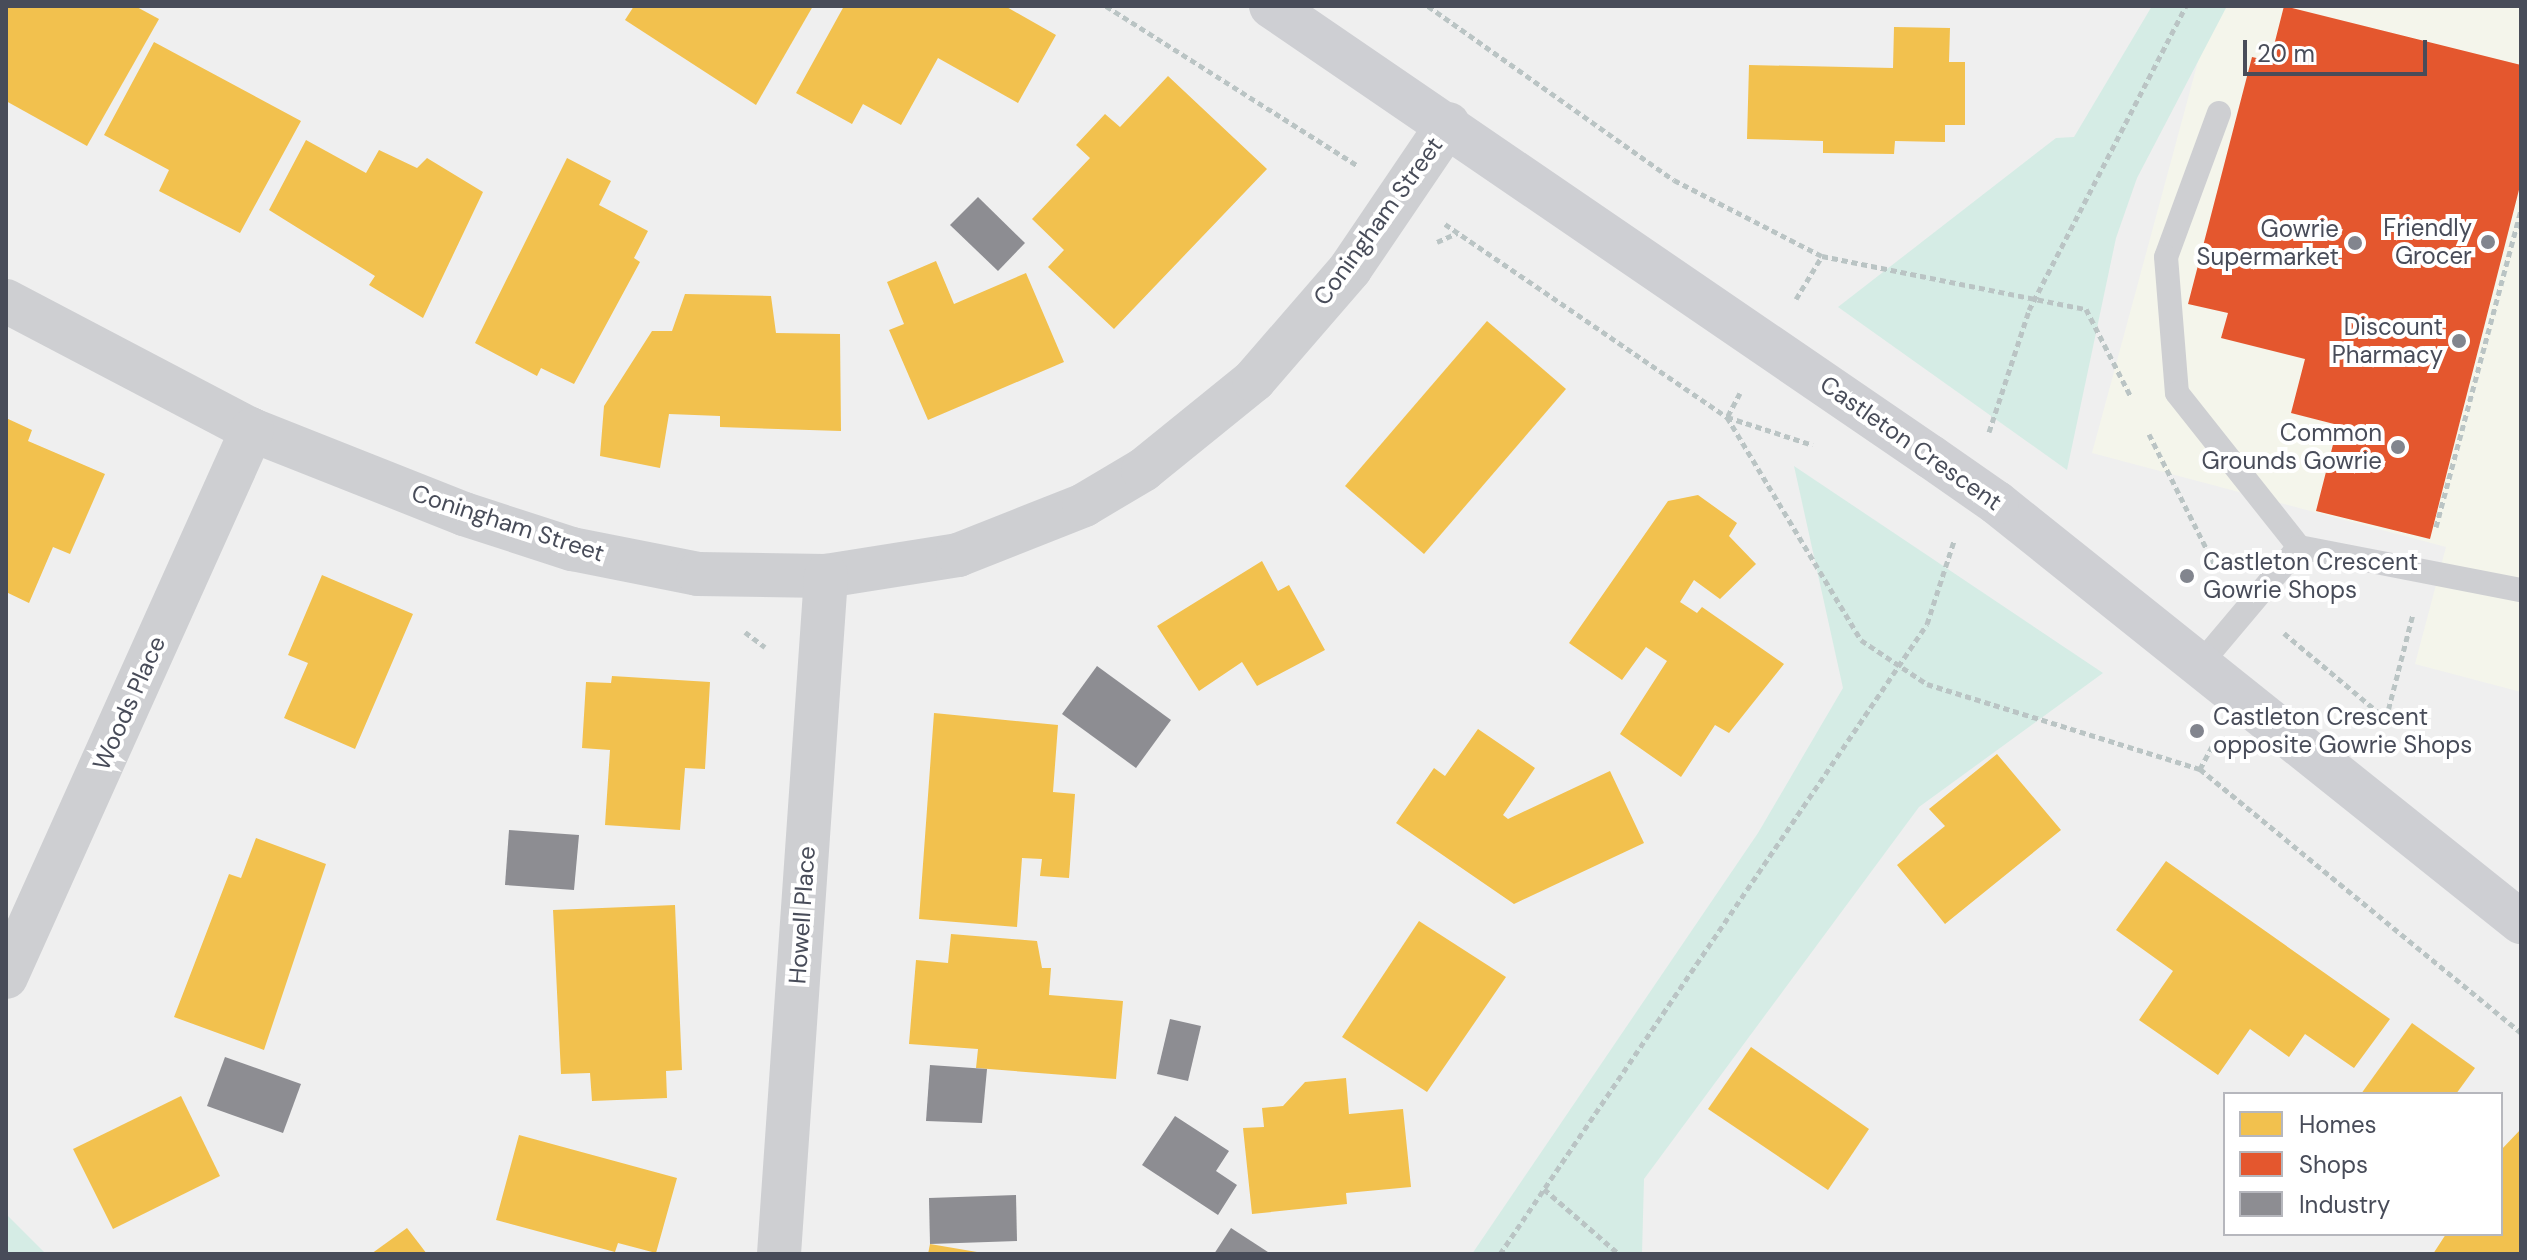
<!DOCTYPE html>
<html>
<head>
<meta charset="utf-8">
<style>
  body { margin:0 }
  #map { position:relative; width:2527px; height:1260px; overflow:hidden; background:#efefef; font-family:"DM Sans",sans-serif }
  div>[style] { position:absolute }
  .commercial>* { inset:0; background:#f4f5eb }
  .green>* { inset:0; background:#d5ece5 }
  .homes>* { inset:0; background:#f2c14e }
  .shops>* { inset:0; background:#e4572e }
  .industry>* { inset:0; background:#8d8d92 }
  .path>* { height:5px; margin-top:-2.5px; transform-origin:0; background:repeating-linear-gradient(90deg,#bac4c4 0 6px,transparent 0 10px) }
  .lane>* { height:24px; margin:-12px; padding:0 12px; transform-origin:12px; border-radius:12px; background:#cecfd2 }
  .street>* { height:44px; margin:-22px; padding:0 22px; transform-origin:22px; border-radius:22px; background:#cecfd2 }
  .secondary>* { height:44px; margin:-22px; padding:0 22px; transform-origin:22px; border-radius:22px; background:#cecfd3 }
  .secondary-bridge>* { height:44px; margin:-22px; padding:0 22px; transform-origin:22px; border-radius:22px; background:#cecfd3 }
  .dots>* { width:22px; height:22px; translate:-50% -50%; box-sizing:border-box; border:4px solid #fff; border-radius:50% }
  span { translate:-50% -50%; white-space:nowrap; text-align:center; line-height:1.15; -webkit-text-stroke:8px #fff; paint-order:stroke }
  .street-label { font-size:24px; color:#484c59 }
  .poi-label { font-size:24px; color:#484c59 }
  .right { translate:-100% -50%; text-align:right }
  .left { translate:0 -50%; text-align:left }
  .frame { position:absolute; inset:0; border:8px solid #484c59; pointer-events:none }
  .legend { position:absolute; left:2223px; top:1092px; width:280px; height:144px; box-sizing:border-box; background:#fff; border:2px solid #b6b7bd; margin:0; padding:10px 14px; list-style:none; font-size:24px; color:#484c59 }
  .legend li { display:flex; align-items:center; gap:16px; height:40px }
  .legend b { width:40px; border:2px solid #b6b7bd }
  .scale { position:absolute; left:2243px; top:40px; width:184px; height:36px; box-sizing:border-box; border:4px solid #484c59; border-top:0; padding-left:10px; font-size:24px; line-height:28px; white-space:nowrap; color:#484c59; -webkit-text-stroke:6px #fff; paint-order:stroke }
</style>
</head>
<body>
<div id="map">
  <div class="commercial">
    <div style="clip-path:polygon(2213px 6px,2521px 6px,2521px 692px,2415px 664px,2446px 547px,2092px 453px)"></div>
  </div>
  <div class="green">
    <div style="clip-path:polygon(2152px 6px,2227px 6px,2137px 178px,2116px 238px,2067px 470px,1838px 307px,2056px 138px,2074px 137px)"></div>
    <div style="clip-path:polygon(1794px 466px,2103px 673px,1919px 807px,1644px 1179px,1642px 1254px,1472px 1254px,1758px 833px,1843px 688px)"></div>
    <div style="clip-path:polygon(6px 1214px,46px 1254px,6px 1254px)"></div>
  </div>
  <div class="homes">
    <div style="clip-path:polygon(6px 6px,135px 6px,159px 19px,87px 146px,6px 101px)"></div>
    <div style="clip-path:polygon(634px 6px,813px 6px,756px 105px,625px 20px)"></div>
    <div style="clip-path:polygon(844px 6px,1005px 6px,1056px 35px,1018px 103px,938px 58px,901px 125px,863px 104px,852px 124px,796px 93px)"></div>
    <div style="clip-path:polygon(1894px 27px,1950px 28px,1949px 62px,1965px 62px,1965px 125px,1945px 125px,1945px 142px,1895px 141px,1894px 154px,1823px 153px,1823px 141px,1747px 139px,1749px 65px,1893px 68px)"></div>
    <div style="clip-path:polygon(154px 42px,301px 121px,240px 233px,159px 191px,169px 170px,104px 135px)"></div>
    <div style="clip-path:polygon(1168px 76px,1267px 169px,1114px 329px,1048px 267px,1064px 250px,1032px 219px,1090px 158px,1076px 145px,1105px 114px,1120px 127px)"></div>
    <div style="clip-path:polygon(306px 140px,366px 173px,379px 150px,417px 168px,427px 158px,483px 192px,423px 318px,369px 285px,375px 276px,269px 210px)"></div>
    <div style="clip-path:polygon(567px 158px,611px 181px,599px 205px,648px 231px,634px 258px,640px 262px,574px 384px,541px 368px,537px 376px,475px 343px)"></div>
    <div style="clip-path:polygon(936px 261px,954px 304px,1026px 273px,1064px 362px,928px 420px,889px 330px,904px 324px,887px 282px)"></div>
    <div style="clip-path:polygon(685px 294px,771px 296px,776px 333px,840px 334px,841px 431px,720px 427px,720px 416px,669px 414px,660px 468px,600px 456px,604px 406px,652px 331px,672px 331px)"></div>
    <div style="clip-path:polygon(1487px 321px,1566px 389px,1424px 554px,1345px 486px)"></div>
    <div style="clip-path:polygon(6px 418px,32px 430px,28px 441px,105px 474px,70px 554px,53px 547px,29px 603px,6px 592px)"></div>
    <div style="clip-path:polygon(1698px 495px,1737px 523px,1729px 536px,1756px 564px,1720px 599px,1694px 580px,1680px 602px,1697px 613px,1702px 607px,1784px 664px,1729px 733px,1715px 725px,1681px 777px,1620px 734px,1667px 661px,1646px 647px,1622px 680px,1569px 643px,1668px 501px)"></div>
    <div style="clip-path:polygon(1262px 561px,1278px 591px,1289px 585px,1325px 650px,1257px 686px,1242px 662px,1199px 691px,1157px 626px)"></div>
    <div style="clip-path:polygon(322px 575px,413px 614px,355px 749px,284px 718px,308px 663px,288px 655px)"></div>
    <div style="clip-path:polygon(612px 676px,710px 682px,705px 769px,685px 768px,680px 830px,605px 825px,610px 750px,582px 748px,586px 682px,611px 683px)"></div>
    <div style="clip-path:polygon(934px 713px,1058px 725px,1053px 792px,1075px 794px,1069px 878px,1040px 876px,1042px 859px,1022px 858px,1017px 927px,919px 919px)"></div>
    <div style="clip-path:polygon(1478px 729px,1535px 768px,1503px 815px,1508px 819px,1610px 771px,1644px 843px,1514px 904px,1396px 823px,1434px 768px,1445px 776px)"></div>
    <div style="clip-path:polygon(1997px 754px,2061px 830px,1945px 924px,1897px 865px,1945px 826px,1929px 809px)"></div>
    <div style="clip-path:polygon(256px 838px,326px 864px,264px 1050px,174px 1017px,229px 874px,241px 878px)"></div>
    <div style="clip-path:polygon(2166px 861px,2390px 1019px,2354px 1068px,2305px 1034px,2289px 1057px,2250px 1029px,2218px 1075px,2139px 1020px,2173px 971px,2116px 930px)"></div>
    <div style="clip-path:polygon(675px 905px,682px 1070px,666px 1071px,667px 1098px,592px 1101px,590px 1073px,561px 1074px,553px 910px)"></div>
    <div style="clip-path:polygon(1419px 921px,1506px 977px,1427px 1092px,1342px 1037px)"></div>
    <div style="clip-path:polygon(951px 934px,1037px 941px,1042px 968px,1051px 968px,1049px 995px,1123px 1001px,1116px 1079px,976px 1068px,978px 1049px,909px 1044px,916px 960px,948px 963px)"></div>
    <div style="clip-path:polygon(2412px 1023px,2475px 1068px,2456px 1094px,2361px 1094px)"></div>
    <div style="clip-path:polygon(1751px 1047px,1869px 1129px,1828px 1190px,1708px 1109px)"></div>
    <div style="clip-path:polygon(1346px 1078px,1349px 1114px,1403px 1109px,1411px 1187px,1346px 1193px,1347px 1204px,1252px 1214px,1243px 1128px,1264px 1127px,1262px 1108px,1283px 1106px,1305px 1082px)"></div>
    <div style="clip-path:polygon(181px 1096px,220px 1176px,113px 1229px,73px 1149px)"></div>
    <div style="clip-path:polygon(2521px 1129px,2521px 1254px,2433px 1254px,2446px 1234px,2501px 1234px,2501px 1150px)"></div>
    <div style="clip-path:polygon(519px 1135px,677px 1178px,656px 1253px,618px 1243px,615px 1252px,496px 1220px)"></div>
    <div style="clip-path:polygon(407px 1228px,427px 1254px,371px 1254px)"></div>
    <div style="clip-path:polygon(930px 1244px,977px 1252px,977px 1254px,928px 1254px)"></div>
  </div>
  <div class="shops">
    <div style="clip-path:polygon(2284px 6px,2521px 65px,2521px 182px,2430px 539px,2316px 511px,2338px 425px,2291px 413px,2305px 359px,2221px 338px,2228px 313px,2188px 304px,2252px 57px,2270px 61px)"></div>
  </div>
  <div class="industry">
    <div style="clip-path:polygon(978px 197px,1025px 243px,998px 271px,950px 225px)"></div>
    <div style="clip-path:polygon(1097px 666px,1171px 720px,1136px 768px,1062px 714px)"></div>
    <div style="clip-path:polygon(509px 830px,579px 835px,574px 890px,505px 885px)"></div>
    <div style="clip-path:polygon(1170px 1019px,1201px 1026px,1188px 1081px,1157px 1074px)"></div>
    <div style="clip-path:polygon(225px 1057px,301px 1084px,283px 1133px,207px 1106px)"></div>
    <div style="clip-path:polygon(930px 1065px,987px 1069px,982px 1123px,926px 1121px)"></div>
    <div style="clip-path:polygon(1175px 1116px,1229px 1151px,1216px 1171px,1237px 1185px,1218px 1215px,1142px 1165px)"></div>
    <div style="clip-path:polygon(1016px 1195px,1017px 1241px,930px 1244px,929px 1198px)"></div>
    <div style="clip-path:polygon(1231px 1228px,1271px 1254px,1214px 1254px)"></div>
  </div>
  <div class="path">
    <div style="left:1106px;top:6px;width:297px;rotate:32.4deg"></div>
    <div style="left:1428px;top:6px;width:301px;rotate:35.3deg"></div>
    <div style="left:1674px;top:180px;width:166px;rotate:27.2deg"></div>
    <div style="left:1445px;top:224px;width:342px;rotate:34.4deg"></div>
    <div style="left:1727px;top:417px;width:260px;rotate:59deg"></div>
    <div style="left:1861px;top:640px;width:79px;rotate:33.7deg"></div>
    <div style="left:1927px;top:684px;width:286px;rotate:17.3deg"></div>
    <div style="left:2200px;top:769px;width:416px;rotate:39.4deg"></div>
    <div style="left:1437px;top:242px;width:22px;rotate:-24deg"></div>
    <div style="left:1796px;top:299px;width:50px;rotate:-58.8deg"></div>
    <div style="left:1822px;top:256px;width:269px;rotate:11.4deg"></div>
    <div style="left:2086px;top:309px;width:99px;rotate:62.9deg"></div>
    <div style="left:1740px;top:393px;width:27px;rotate:118deg"></div>
    <div style="left:1727px;top:417px;width:90px;rotate:18deg"></div>
    <div style="left:1989px;top:432px;width:128px;rotate:-71.8deg"></div>
    <div style="left:2029px;top:310px;width:342px;rotate:-62.7deg"></div>
    <div style="left:2149px;top:434px;width:154px;rotate:63.4deg"></div>
    <div style="left:2436px;top:527px;width:329px;rotate:-75deg"></div>
    <div style="left:745px;top:632px;width:25px;rotate:37deg"></div>
    <div style="left:2284px;top:633px;width:133px;rotate:40.1deg"></div>
    <div style="left:2386px;top:719px;width:108px;rotate:-75.6deg"></div>
    <div style="left:2200px;top:769px;width:27px;rotate:-62deg"></div>
    <div style="left:1544px;top:1189px;width:99px;rotate:40.9deg"></div>
    <div style="left:1500px;top:1254px;width:761px;rotate:-55.87deg"></div>
    <div style="left:1927px;top:624px;width:87px;rotate:-72deg"></div>
  </div>
  <div class="lane">
    <div style="left:2219px;top:113px;width:153px;rotate:110.2deg"></div>
    <div style="left:2166px;top:257px;width:136px;rotate:85.4deg"></div>
    <div style="left:2177px;top:393px;width:196px;rotate:51.6deg"></div>
    <div style="left:2202px;top:662px;width:150px;rotate:-49.9deg"></div>
    <div style="left:2299px;top:547px;width:226px;rotate:11deg"></div>
  </div>
  <div class="street">
    <div style="left:6px;top:301px;width:278px;rotate:27.7deg"></div>
    <div style="left:252px;top:430px;width:228px;rotate:21.6deg"></div>
    <div style="left:464px;top:514px;width:114px;rotate:18deg"></div>
    <div style="left:572px;top:549px;width:128px;rotate:11.2deg"></div>
    <div style="left:698px;top:574px;width:128px;rotate:0.9deg"></div>
    <div style="left:826px;top:576px;width:134px;rotate:-9deg"></div>
    <div style="left:958px;top:555px;width:136px;rotate:-21.6deg"></div>
    <div style="left:1084px;top:505px;width:69px;rotate:-30.7deg"></div>
    <div style="left:1143px;top:470px;width:143px;rotate:-39deg"></div>
    <div style="left:1254px;top:380px;width:147px;rotate:-49.1deg"></div>
    <div style="left:1350px;top:269px;width:175px;rotate:-55.9deg"></div>
    <div style="left:6px;top:977px;width:600px;rotate:-65.79deg"></div>
    <div style="left:779px;top:1254px;width:680px;rotate:-86.03deg"></div>
  </div>
  <div class="secondary">
    <div style="left:1271px;top:6px;width:799px;rotate:34.35deg"></div>
    <div style="left:1997px;top:503px;width:671px;rotate:38.65deg"></div>
  </div>
  <div class="secondary-bridge">
    <div style="left:1931px;top:457px;width:80px;rotate:34.9deg"></div>
  </div>
  <div class="dots">
    <div style="left:2488px;top:242px;background:#82858e"></div>
    <div style="left:2355px;top:243px;background:#82858e"></div>
    <div style="left:2459px;top:341px;background:#82858e"></div>
    <div style="left:2398px;top:447px;background:#82858e"></div>
    <div style="left:2187px;top:576px;background:#82858e"></div>
    <div style="left:2197px;top:731px;background:#82858e"></div>
  </div>
  <div class="street-label">
    <span style="left:1378px;top:221px;rotate:-54deg">Coningham Street</span>
    <span style="left:1911px;top:443px;rotate:35deg">Castleton Crescent</span>
    <span style="left:508px;top:523px;rotate:18deg">Coningham Street</span>
    <span style="left:129px;top:703px;rotate:-66deg">Woods Place</span>
    <span style="left:802px;top:915px;rotate:-86deg">Howell Place</span>
  </div>
  <div class="poi-label">
    <span class="right" style="left:2472px;top:242px">Friendly<br>Grocer</span>
    <span class="right" style="left:2339px;top:243px">Gowrie<br>Supermarket</span>
    <span class="right" style="left:2443px;top:341px">Discount<br>Pharmacy</span>
    <span class="right" style="left:2382px;top:447px">Common<br>Grounds Gowrie</span>
    <span class="left" style="left:2203px;top:576px">Castleton Crescent<br>Gowrie Shops</span>
    <span class="left" style="left:2213px;top:731px">Castleton Crescent<br>opposite Gowrie Shops</span>
  </div>
  <div class="frame"></div>
  <ul class="legend">
  <li><b style="height:22px;background:#f2c14e"></b>Homes</li>
  <li><b style="height:22px;background:#e4572e"></b>Shops</li>
  <li><b style="height:22px;background:#8d8d92"></b>Industry</li>
  </ul>
  <div class="scale">20 m</div>
</div>
</body>
</html>
